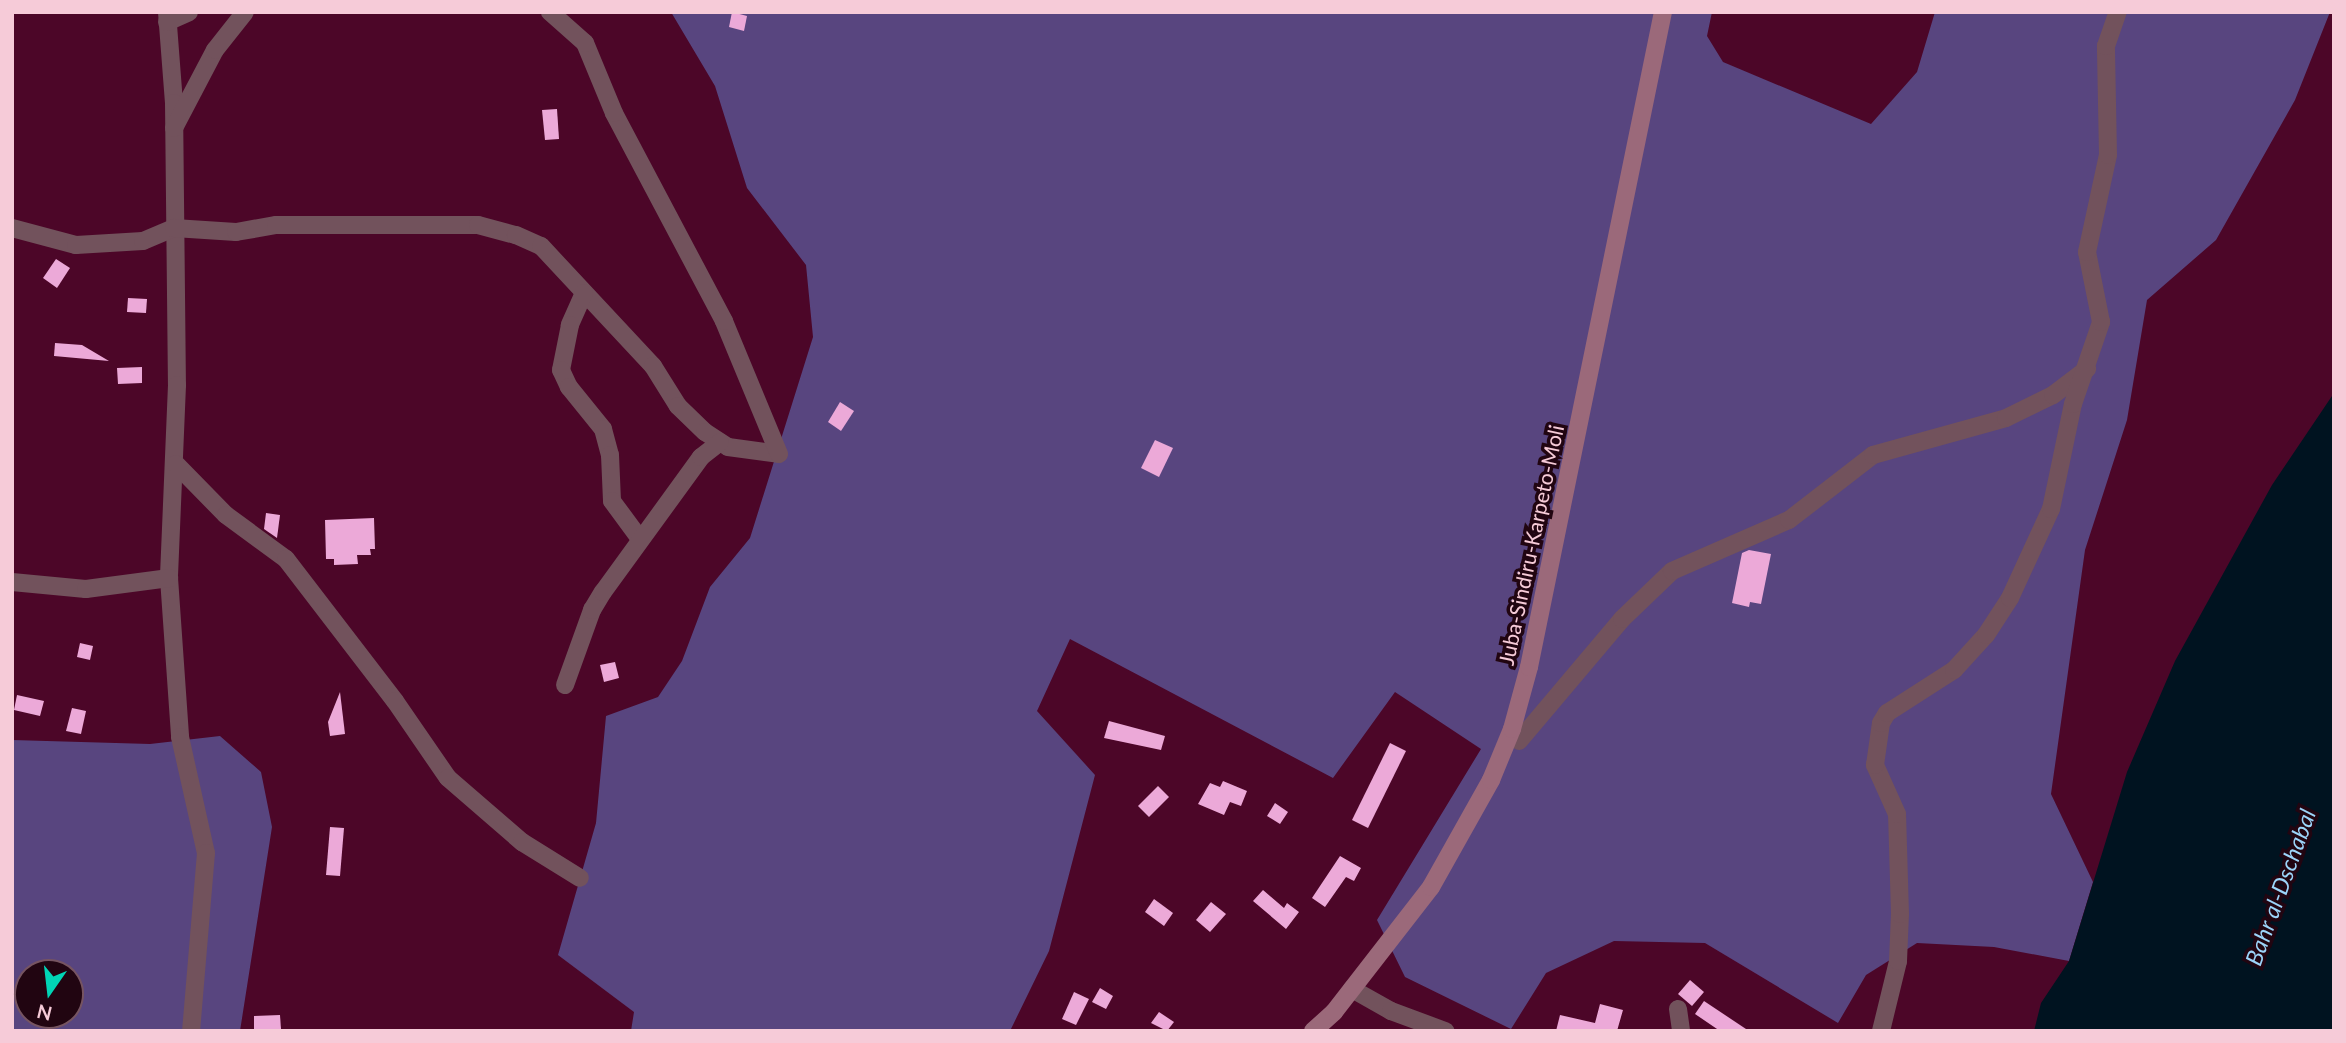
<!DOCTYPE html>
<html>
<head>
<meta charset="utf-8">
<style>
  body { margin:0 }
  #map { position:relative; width:2346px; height:1043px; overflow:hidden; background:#4c0628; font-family:Lato,sans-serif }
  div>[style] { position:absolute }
  .green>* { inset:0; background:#58457f }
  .water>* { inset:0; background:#001320 }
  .building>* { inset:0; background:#eca9d8 }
  .street>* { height:18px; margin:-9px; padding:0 9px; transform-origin:9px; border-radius:9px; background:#72525c }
  .secondary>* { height:18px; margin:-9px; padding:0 9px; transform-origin:9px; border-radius:9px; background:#9b697a }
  span { translate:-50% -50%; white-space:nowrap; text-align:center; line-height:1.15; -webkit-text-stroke:7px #210511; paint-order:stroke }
  .street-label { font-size:21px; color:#f6cbd8 }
  .water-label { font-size:23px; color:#9cd4f9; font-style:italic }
  .frame { position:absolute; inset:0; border:14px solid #f6cbd8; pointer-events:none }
  .north { position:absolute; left:14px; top:959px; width:70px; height:70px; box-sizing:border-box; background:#210511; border:2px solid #765461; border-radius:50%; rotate:194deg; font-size:19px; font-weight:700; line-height:28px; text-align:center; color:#f6cbd8 }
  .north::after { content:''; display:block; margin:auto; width:24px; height:32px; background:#01d5b6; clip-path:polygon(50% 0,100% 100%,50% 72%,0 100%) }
</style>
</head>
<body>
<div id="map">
  <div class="green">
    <div style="clip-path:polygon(671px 12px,1712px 12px,1707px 36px,1723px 62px,1871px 124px,1917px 72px,1935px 12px,2330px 12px,2295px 100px,2216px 240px,2147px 300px,2127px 420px,2085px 550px,2051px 794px,2093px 882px,2069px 961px,1994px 947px,1917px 943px,1866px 975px,1838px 1023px,1705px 943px,1614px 941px,1546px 973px,1511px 1029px,1405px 977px,1377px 920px,1481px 749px,1395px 692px,1333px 778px,1070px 639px,1037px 711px,1095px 775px,1049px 951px,1010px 1031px,631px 1031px,634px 1012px,558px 955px,596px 823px,606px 716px,658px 697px,682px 661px,710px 587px,750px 538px,813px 337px,806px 265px,747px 188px,715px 86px)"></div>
    <div style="clip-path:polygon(evenodd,220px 736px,261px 772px,272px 827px,240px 1031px,12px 1031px,12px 740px,150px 744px,220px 736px,28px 973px,70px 973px,70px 1015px,28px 1015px,28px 973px)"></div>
  </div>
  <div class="water">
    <div style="clip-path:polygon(2334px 393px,2334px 1031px,2034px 1031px,2041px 1003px,2069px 961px,2127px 772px,2175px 661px,2272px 485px)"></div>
  </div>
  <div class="building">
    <div style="clip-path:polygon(732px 12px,747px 16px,744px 31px,729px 27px)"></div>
    <div style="clip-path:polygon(557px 109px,559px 139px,545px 140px,542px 110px)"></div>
    <div style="clip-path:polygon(56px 259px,70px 268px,57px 288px,43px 278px)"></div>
    <div style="clip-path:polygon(128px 298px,147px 299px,146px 313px,127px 312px)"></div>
    <div style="clip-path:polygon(55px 343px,82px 345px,109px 361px,54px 356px)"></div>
    <div style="clip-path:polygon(142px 367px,142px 383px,118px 384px,117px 368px)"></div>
    <div style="clip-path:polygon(840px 402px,854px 411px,841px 431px,828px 422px)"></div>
    <div style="clip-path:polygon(1155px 440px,1173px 448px,1159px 477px,1141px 468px)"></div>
    <div style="clip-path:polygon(266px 513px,280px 515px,277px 538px,264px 529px)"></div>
    <div style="clip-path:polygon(374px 518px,375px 549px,370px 549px,371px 555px,357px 555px,358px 564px,334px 565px,334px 559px,326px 559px,325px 520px)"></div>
    <div style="clip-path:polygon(1749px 550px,1771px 554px,1761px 604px,1750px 602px,1749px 607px,1732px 603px,1742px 553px)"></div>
    <div style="clip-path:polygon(80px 643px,93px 646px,90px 660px,77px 657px)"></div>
    <div style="clip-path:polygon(615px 662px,619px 678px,604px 682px,600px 665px)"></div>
    <div style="clip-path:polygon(340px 692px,345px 734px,330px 736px,328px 722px)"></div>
    <div style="clip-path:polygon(17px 695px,44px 701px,40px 716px,14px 710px)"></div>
    <div style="clip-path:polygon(72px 708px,86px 711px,81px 734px,66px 731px)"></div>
    <div style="clip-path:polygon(1109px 721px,1165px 736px,1161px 750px,1104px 738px)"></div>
    <div style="clip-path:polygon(1390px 743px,1406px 751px,1368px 828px,1352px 820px)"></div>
    <div style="clip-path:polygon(1223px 781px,1247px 791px,1241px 806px,1230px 802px,1224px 815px,1198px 804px,1210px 783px,1220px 787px)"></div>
    <div style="clip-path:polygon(1158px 786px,1169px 797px,1149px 817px,1138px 806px)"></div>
    <div style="clip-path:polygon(1275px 803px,1288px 812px,1280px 824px,1267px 816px)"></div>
    <div style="clip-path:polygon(330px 827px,344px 828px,340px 876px,326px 875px)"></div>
    <div style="clip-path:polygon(1340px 856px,1361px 868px,1354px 881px,1346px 877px,1325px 907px,1312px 898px)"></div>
    <div style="clip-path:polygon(1263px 890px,1284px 908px,1287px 903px,1299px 912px,1286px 929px,1253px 901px)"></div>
    <div style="clip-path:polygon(1154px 899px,1173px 913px,1164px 926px,1145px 912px)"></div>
    <div style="clip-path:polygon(1211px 902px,1226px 914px,1210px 932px,1196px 920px)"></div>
    <div style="clip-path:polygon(1690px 980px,1704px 992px,1692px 1006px,1678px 994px)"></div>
    <div style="clip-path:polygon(1100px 988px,1113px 996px,1106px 1009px,1092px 1002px)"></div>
    <div style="clip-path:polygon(1074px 992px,1089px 999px,1076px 1025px,1062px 1019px)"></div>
    <div style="clip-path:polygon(1704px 1001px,1749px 1031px,1720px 1031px,1695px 1014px)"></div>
    <div style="clip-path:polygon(1600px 1004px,1623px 1010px,1617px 1031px,1556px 1031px,1560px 1015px,1595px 1023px)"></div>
    <div style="clip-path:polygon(1159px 1012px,1174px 1022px,1167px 1031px,1151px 1023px)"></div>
    <div style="clip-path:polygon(280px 1015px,281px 1029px,254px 1030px,254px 1016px)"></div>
  </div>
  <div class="street">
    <div style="left:167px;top:12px;width:91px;rotate:85.6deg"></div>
    <div style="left:174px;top:103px;width:282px;rotate:89.4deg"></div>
    <div style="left:177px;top:385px;width:193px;rotate:92.4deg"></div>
    <div style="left:169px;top:578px;width:159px;rotate:86deg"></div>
    <div style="left:180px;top:737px;width:119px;rotate:77.4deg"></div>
    <div style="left:206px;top:853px;width:179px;rotate:94.8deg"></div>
    <div style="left:167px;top:22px;width:24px;rotate:-24deg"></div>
    <div style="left:174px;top:128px;width:88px;rotate:-62.3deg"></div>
    <div style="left:215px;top:50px;width:48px;rotate:-51.7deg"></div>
    <div style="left:12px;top:228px;width:66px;rotate:14.9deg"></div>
    <div style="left:76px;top:245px;width:67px;rotate:-3.4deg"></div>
    <div style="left:143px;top:241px;width:34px;rotate:-23deg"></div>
    <div style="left:174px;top:228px;width:62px;rotate:3.7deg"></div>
    <div style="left:236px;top:232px;width:41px;rotate:-9.9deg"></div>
    <div style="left:276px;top:225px;width:202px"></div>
    <div style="left:478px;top:225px;width:39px;rotate:15deg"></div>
    <div style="left:516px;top:235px;width:27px;rotate:24deg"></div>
    <div style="left:541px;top:246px;width:164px;rotate:47deg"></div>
    <div style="left:653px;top:366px;width:47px;rotate:58deg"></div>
    <div style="left:678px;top:406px;width:37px;rotate:44deg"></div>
    <div style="left:705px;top:432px;width:27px;rotate:33deg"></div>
    <div style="left:728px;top:447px;width:51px;rotate:7.8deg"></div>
    <div style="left:779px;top:454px;width:144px;rotate:-112.5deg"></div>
    <div style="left:724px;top:321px;width:235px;rotate:-117.9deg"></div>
    <div style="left:614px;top:113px;width:76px;rotate:-112.5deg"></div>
    <div style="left:585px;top:43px;width:47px;rotate:-138.5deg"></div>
    <div style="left:584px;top:293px;width:35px;rotate:114deg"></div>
    <div style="left:570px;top:325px;width:46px;rotate:101.3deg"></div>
    <div style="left:561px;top:370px;width:19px;rotate:65deg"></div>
    <div style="left:569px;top:387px;width:54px;rotate:51deg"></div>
    <div style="left:603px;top:429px;width:27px;rotate:75deg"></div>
    <div style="left:610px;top:455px;width:46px;rotate:87.5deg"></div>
    <div style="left:612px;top:501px;width:47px;rotate:53.6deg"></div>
    <div style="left:176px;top:464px;width:71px;rotate:45.6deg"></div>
    <div style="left:226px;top:515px;width:74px;rotate:36.3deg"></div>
    <div style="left:286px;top:559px;width:179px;rotate:52.5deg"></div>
    <div style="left:395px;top:701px;width:93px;rotate:55.5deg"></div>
    <div style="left:448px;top:778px;width:98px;rotate:40.9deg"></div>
    <div style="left:522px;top:842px;width:68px;rotate:31.8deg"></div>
    <div style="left:12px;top:582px;width:74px;rotate:5.4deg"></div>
    <div style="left:86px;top:589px;width:84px;rotate:-7.5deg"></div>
    <div style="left:565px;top:685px;width:80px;rotate:-70.2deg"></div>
    <div style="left:592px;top:610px;width:21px;rotate:-59deg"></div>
    <div style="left:603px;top:592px;width:167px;rotate:-54deg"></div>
    <div style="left:701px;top:457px;width:24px;rotate:-38deg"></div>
    <div style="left:1519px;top:741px;width:160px;rotate:-49.8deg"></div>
    <div style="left:1622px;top:619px;width:69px;rotate:-43.8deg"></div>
    <div style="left:1672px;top:571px;width:128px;rotate:-23.6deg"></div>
    <div style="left:1789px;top:520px;width:106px;rotate:-37.7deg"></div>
    <div style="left:1873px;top:455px;width:138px;rotate:-15.5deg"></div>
    <div style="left:2006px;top:418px;width:52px;rotate:-26.1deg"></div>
    <div style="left:2053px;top:395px;width:43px;rotate:-37.4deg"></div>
    <div style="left:1352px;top:989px;width:45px;rotate:29.4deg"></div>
    <div style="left:1391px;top:1011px;width:58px;rotate:20.3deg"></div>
    <div style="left:1678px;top:1009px;width:22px;rotate:82deg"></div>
    <div style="left:1881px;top:1031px;width:72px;rotate:-76.3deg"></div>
    <div style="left:1898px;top:961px;width:47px;rotate:-87.6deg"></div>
    <div style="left:1900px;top:914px;width:100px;rotate:-91.7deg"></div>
    <div style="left:1897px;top:814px;width:54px;rotate:-114.2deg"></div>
    <div style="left:1875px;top:765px;width:42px;rotate:-81.9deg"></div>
    <div style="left:1881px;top:723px;width:12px;rotate:-59deg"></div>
    <div style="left:1887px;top:713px;width:80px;rotate:-32.7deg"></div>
    <div style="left:1954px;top:670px;width:47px;rotate:-47.6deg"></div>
    <div style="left:1986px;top:635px;width:44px;rotate:-57deg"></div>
    <div style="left:2010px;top:598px;width:98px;rotate:-65.3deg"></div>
    <div style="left:2051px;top:509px;width:107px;rotate:-78.2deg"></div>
    <div style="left:2073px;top:404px;width:87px;rotate:-71.1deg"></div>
    <div style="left:2101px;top:322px;width:71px;rotate:-101.3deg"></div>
    <div style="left:2087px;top:252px;width:99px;rotate:-77.8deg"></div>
    <div style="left:2108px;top:155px;width:109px;rotate:-91.1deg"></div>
    <div style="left:2106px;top:46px;width:36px;rotate:-71deg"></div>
  </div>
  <div class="secondary">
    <div style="left:1313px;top:1031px;width:28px;rotate:-42deg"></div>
    <div style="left:1334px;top:1012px;width:158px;rotate:-52.2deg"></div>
    <div style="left:1431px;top:887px;width:123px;rotate:-60.7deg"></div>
    <div style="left:1491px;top:780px;width:55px;rotate:-67.6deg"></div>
    <div style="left:1512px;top:729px;width:64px;rotate:-74.7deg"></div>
    <div style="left:1529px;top:667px;width:669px;rotate:-78.44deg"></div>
  </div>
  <div class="street-label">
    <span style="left:1531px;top:545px;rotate:-78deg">Juba-Sindiru-Karpeto-Moli</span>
  </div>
  <div class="water-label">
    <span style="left:2280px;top:887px;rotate:-70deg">Bahr al-Dschabal</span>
  </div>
  <div class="frame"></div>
  <div class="north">N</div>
</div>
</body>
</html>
